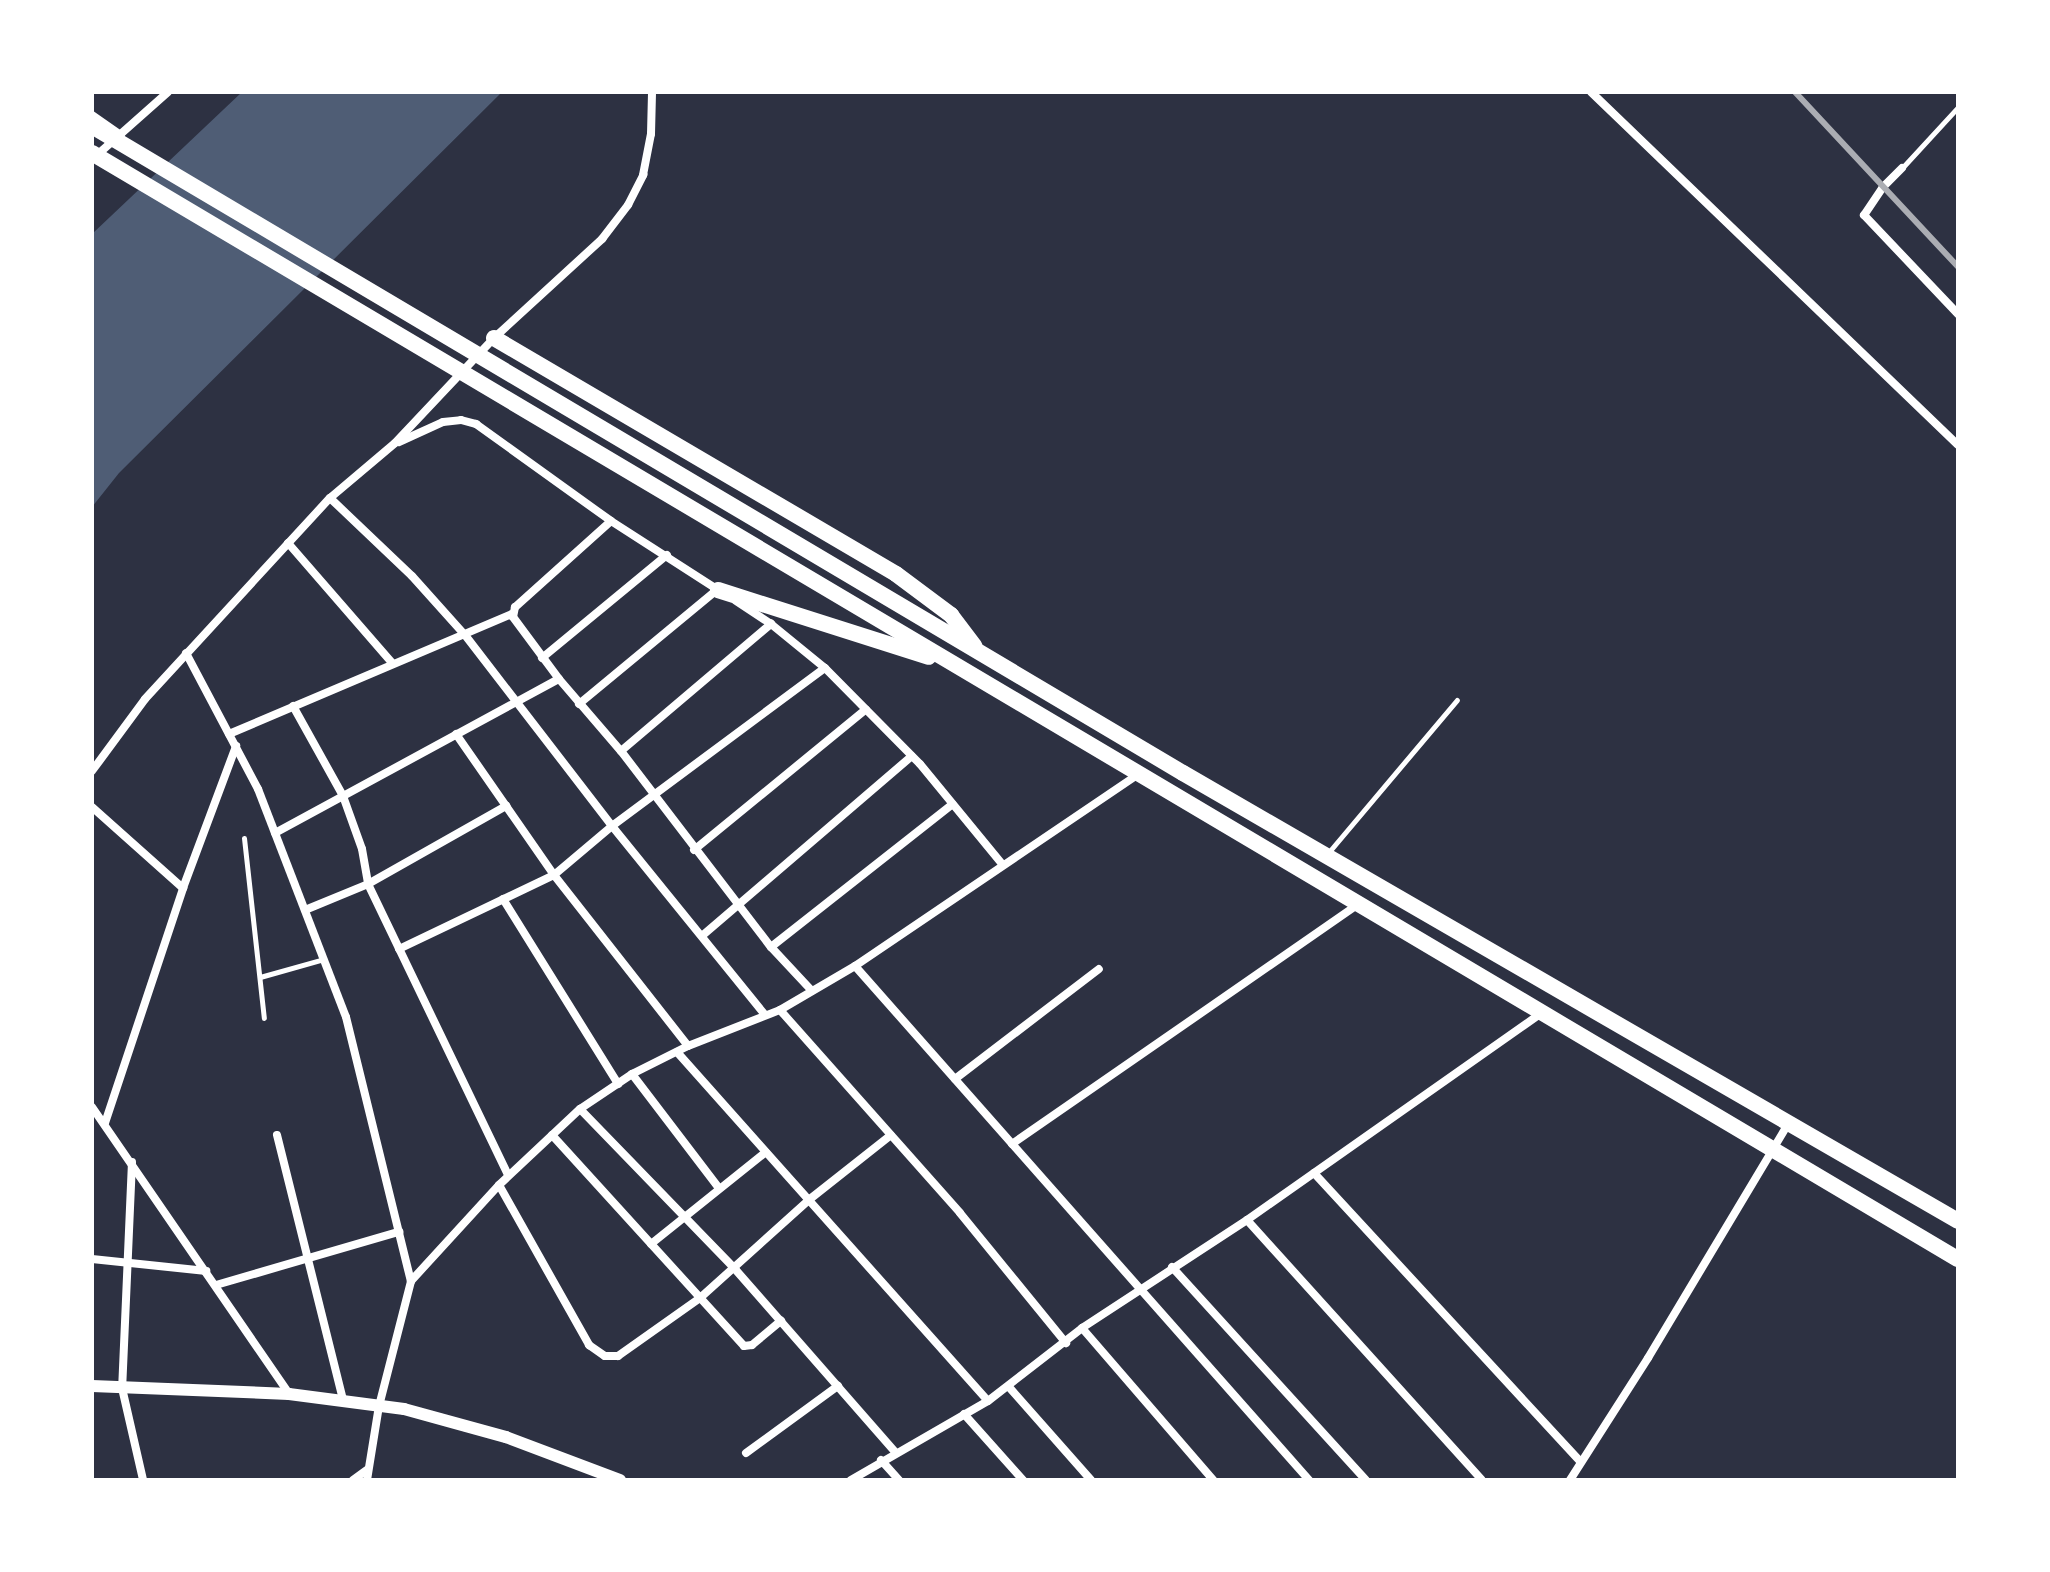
<!DOCTYPE html>
<html>
<head>
<meta charset="utf-8">
<style>
  body { margin:0 }
  #map { position:relative; width:2050px; height:1572px; overflow:hidden; background:#2d3142; font-family:"IBM Plex Serif",serif }
  div>[style] { position:absolute }
  .water>* { inset:0; background:#4f5d75 }
  .service>* { height:5px; margin:-2.5px; padding:0 2.5px; transform-origin:2.5px; border-radius:2.5px; background:#fff }
  .minor>* { height:8px; margin:-4px; padding:0 4px; transform-origin:4px; border-radius:4px; background:#fff }
  .tertiary>* { height:12px; margin:-6px; padding:0 6px; transform-origin:6px; border-radius:6px; background:#fff }
  .trunk>* { height:16px; margin:-8px; padding:0 8px; transform-origin:8px; border-radius:8px; background:#fff }
  .rail>* { height:6px; margin:-3px; padding:0 3px; transform-origin:3px; border-radius:3px; background:#abadb3 }
  span { translate:-50% -50%; white-space:nowrap; text-align:center; line-height:1.15; -webkit-text-stroke:7px #fff; paint-order:stroke }
  .frame { position:absolute; inset:0; border:94px solid #fff; pointer-events:none }
</style>
</head>
<body>
<div id="map">
  <div class="water">
    <div style="clip-path:polygon(242px 92px,502px 92px,119px 473px,92px 507px,92px 234px)"></div>
  </div>
  <div class="service">
    <div style="left:1902px;top:168px;width:83px;rotate:-47.4deg"></div>
    <div style="left:244px;top:838px;width:181px;rotate:83.7deg"></div>
    <div style="left:1328px;top:853px;width:200px;rotate:-49.9deg"></div>
    <div style="left:260px;top:977px;width:66px;rotate:-15.7deg"></div>
  </div>
  <div class="minor">
    <div style="left:1591px;top:92px;width:509px;rotate:43.89deg"></div>
    <div style="left:92px;top:115px;width:35px;rotate:35deg"></div>
    <div style="left:97px;top:155px;width:95px;rotate:-41.6deg"></div>
    <div style="left:1902px;top:168px;width:27px;rotate:135deg"></div>
    <div style="left:1883px;top:187px;width:34px;rotate:124deg"></div>
    <div style="left:1864px;top:215px;width:137px;rotate:46.5deg"></div>
    <div style="left:399px;top:442px;width:48px;rotate:-24.4deg"></div>
    <div style="left:443px;top:422px;width:18px;rotate:-6deg"></div>
    <div style="left:461px;top:420px;width:16px;rotate:15deg"></div>
    <div style="left:476px;top:424px;width:166px;rotate:35.7deg"></div>
    <div style="left:611px;top:521px;width:131px;rotate:32.8deg"></div>
    <div style="left:330px;top:498px;width:113px;rotate:43.6deg"></div>
    <div style="left:412px;top:576px;width:79px;rotate:48.1deg"></div>
    <div style="left:465px;top:635px;width:241px;rotate:52.4deg"></div>
    <div style="left:612px;top:826px;width:243px;rotate:51deg"></div>
    <div style="left:611px;top:521px;width:129px;rotate:138.1deg"></div>
    <div style="left:515px;top:607px;width:10px;rotate:101deg"></div>
    <div style="left:513px;top:617px;width:77px;rotate:53.4deg"></div>
    <div style="left:559px;top:679px;width:95px;rotate:49.3deg"></div>
    <div style="left:621px;top:751px;width:247px;rotate:52.6deg"></div>
    <div style="left:771px;top:947px;width:60px;rotate:47deg"></div>
    <div style="left:288px;top:543px;width:160px;rotate:49deg"></div>
    <div style="left:736px;top:601px;width:42px;rotate:33.3deg"></div>
    <div style="left:771px;top:624px;width:70px;rotate:39.2deg"></div>
    <div style="left:825px;top:668px;width:135px;rotate:45.3deg"></div>
    <div style="left:920px;top:764px;width:129px;rotate:50.6deg"></div>
    <div style="left:186px;top:653px;width:154px;rotate:62.1deg"></div>
    <div style="left:258px;top:789px;width:244px;rotate:68.9deg"></div>
    <div style="left:346px;top:1017px;width:272px;rotate:76.2deg"></div>
    <div style="left:542px;top:658px;width:162px;rotate:-39.5deg"></div>
    <div style="left:579px;top:704px;width:179px;rotate:-39.6deg"></div>
    <div style="left:293px;top:706px;width:103px;rotate:60.9deg"></div>
    <div style="left:343px;top:796px;width:56px;rotate:70.3deg"></div>
    <div style="left:362px;top:849px;width:36px;rotate:80deg"></div>
    <div style="left:368px;top:884px;width:323px;rotate:64.3deg"></div>
    <div style="left:229px;top:734px;width:307px;rotate:-23deg"></div>
    <div style="left:456px;top:734px;width:172px;rotate:55.2deg"></div>
    <div style="left:554px;top:875px;width:217px;rotate:51.9deg"></div>
    <div style="left:621px;top:751px;width:197px;rotate:-40.3deg"></div>
    <div style="left:92px;top:771px;width:89px;rotate:-53.6deg"></div>
    <div style="left:145px;top:699px;width:273px;rotate:-47.4deg"></div>
    <div style="left:330px;top:498px;width:85px;rotate:-40.2deg"></div>
    <div style="left:395px;top:443px;width:144px;rotate:-46.7deg"></div>
    <div style="left:494px;top:338px;width:147px;rotate:-42.5deg"></div>
    <div style="left:602px;top:239px;width:43px;rotate:-52.6deg"></div>
    <div style="left:628px;top:205px;width:34px;rotate:-63deg"></div>
    <div style="left:643px;top:175px;width:42px;rotate:-79deg"></div>
    <div style="left:651px;top:134px;width:42px;rotate:-88.6deg"></div>
    <div style="left:92px;top:807px;width:122px;rotate:41.7deg"></div>
    <div style="left:275px;top:833px;width:323px;rotate:-28.5deg"></div>
    <div style="left:694px;top:850px;width:222px;rotate:-39.3deg"></div>
    <div style="left:503px;top:899px;width:218px;rotate:58.1deg"></div>
    <div style="left:305px;top:910px;width:68px;rotate:-22.4deg"></div>
    <div style="left:368px;top:884px;width:159px;rotate:-29.5deg"></div>
    <div style="left:703px;top:935px;width:275px;rotate:-40.6deg"></div>
    <div style="left:771px;top:947px;width:231px;rotate:-38.2deg"></div>
    <div style="left:399px;top:949px;width:172px;rotate:-25.5deg"></div>
    <div style="left:554px;top:875px;width:76px;rotate:-40.2deg"></div>
    <div style="left:612px;top:826px;width:265px;rotate:-36.6deg"></div>
    <div style="left:855px;top:966px;width:686px;rotate:48.55deg"></div>
    <div style="left:780px;top:1010px;width:271px;rotate:48.4deg"></div>
    <div style="left:960px;top:1213px;width:168px;rotate:50.8deg"></div>
    <div style="left:677px;top:1052px;width:467px;rotate:48.3deg"></div>
    <div style="left:632px;top:1074px;width:143px;rotate:52.7deg"></div>
    <div style="left:955px;top:1079px;width:181px;rotate:-37.4deg"></div>
    <div style="left:92px;top:1107px;width:348px;rotate:55.5deg"></div>
    <div style="left:580px;top:1109px;width:223px;rotate:45.9deg"></div>
    <div style="left:735px;top:1269px;width:243px;rotate:48.8deg"></div>
    <div style="left:105px;top:1123px;width:248px;rotate:-71.6deg"></div>
    <div style="left:183px;top:888px;width:152px;rotate:-69.5deg"></div>
    <div style="left:277px;top:1135px;width:273px;rotate:76deg"></div>
    <div style="left:552px;top:1135px;width:285px;rotate:47.7deg"></div>
    <div style="left:744px;top:1346px;width:8px;rotate:-7deg"></div>
    <div style="left:752px;top:1345px;width:38px;rotate:-40deg"></div>
    <div style="left:1012px;top:1144px;width:421px;rotate:-34.7deg"></div>
    <div style="left:132px;top:1162px;width:226px;rotate:92.5deg"></div>
    <div style="left:122px;top:1388px;width:94px;rotate:77.1deg"></div>
    <div style="left:1314px;top:1173px;width:393px;rotate:47.3deg"></div>
    <div style="left:499px;top:1185px;width:184px;rotate:60.6deg"></div>
    <div style="left:589px;top:1345px;width:19px;rotate:35deg"></div>
    <div style="left:605px;top:1356px;width:13px"></div>
    <div style="left:618px;top:1356px;width:100px;rotate:-35.3deg"></div>
    <div style="left:700px;top:1298px;width:148px;rotate:-42deg"></div>
    <div style="left:810px;top:1199px;width:103px;rotate:-38.3deg"></div>
    <div style="left:1247px;top:1220px;width:350px;rotate:47.9deg"></div>
    <div style="left:651px;top:1244px;width:147px;rotate:-38.7deg"></div>
    <div style="left:92px;top:1259px;width:115px;rotate:6deg"></div>
    <div style="left:1172px;top:1267px;width:288px;rotate:47.7deg"></div>
    <div style="left:216px;top:1285px;width:191px;rotate:-16.2deg"></div>
    <div style="left:1082px;top:1328px;width:201px;rotate:49.2deg"></div>
    <div style="left:1009px;top:1387px;width:124px;rotate:48.6deg"></div>
    <div style="left:964px;top:1414px;width:89px;rotate:48.2deg"></div>
    <div style="left:746px;top:1453px;width:114px;rotate:-36.1deg"></div>
    <div style="left:881px;top:1460px;width:27px;rotate:48deg"></div>
    <div style="left:353px;top:1480px;width:17px;rotate:-36deg"></div>
    <div style="left:367px;top:1480px;width:75px;rotate:-80.8deg"></div>
    <div style="left:379px;top:1406px;width:129px;rotate:-75.6deg"></div>
    <div style="left:411px;top:1281px;width:130px;rotate:-47.5deg"></div>
    <div style="left:499px;top:1185px;width:111px;rotate:-43.2deg"></div>
    <div style="left:580px;top:1109px;width:63px;rotate:-33.9deg"></div>
    <div style="left:632px;top:1074px;width:63px;rotate:-26.6deg"></div>
    <div style="left:688px;top:1046px;width:99px;rotate:-21.4deg"></div>
    <div style="left:780px;top:1010px;width:87px;rotate:-30.4deg"></div>
    <div style="left:855px;top:966px;width:343px;rotate:-34.1deg"></div>
    <div style="left:851px;top:1480px;width:158px;rotate:-30deg"></div>
    <div style="left:988px;top:1401px;width:119px;rotate:-37.8deg"></div>
    <div style="left:1082px;top:1328px;width:197px;rotate:-33.2deg"></div>
    <div style="left:1247px;top:1220px;width:360px;rotate:-35.1deg"></div>
    <div style="left:1570px;top:1480px;width:145px;rotate:-57.4deg"></div>
    <div style="left:1648px;top:1358px;width:275px;rotate:-59.1deg"></div>
  </div>
  <div class="tertiary">
    <div style="left:92px;top:1386px;width:197px;rotate:2.3deg"></div>
    <div style="left:289px;top:1394px;width:116px;rotate:7.4deg"></div>
    <div style="left:404px;top:1409px;width:106px;rotate:15.4deg"></div>
    <div style="left:506px;top:1437px;width:122px;rotate:20.7deg"></div>
  </div>
  <div class="trunk">
    <div style="left:92px;top:126px;width:1268px;rotate:30.67deg"></div>
    <div style="left:1183px;top:773px;width:895px;rotate:30.03deg"></div>
    <div style="left:92px;top:153px;width:2169px;rotate:30.66deg"></div>
    <div style="left:494px;top:338px;width:466px;rotate:30.4deg"></div>
    <div style="left:896px;top:574px;width:69px;rotate:36.7deg"></div>
    <div style="left:951px;top:615px;width:39px;rotate:53deg"></div>
    <div style="left:718px;top:590px;width:221px;rotate:17.6deg"></div>
  </div>
  <div class="rail">
    <div style="left:1795px;top:92px;width:239px;rotate:47deg"></div>
  </div>
  <div class="frame"></div>
</div>
</body>
</html>
